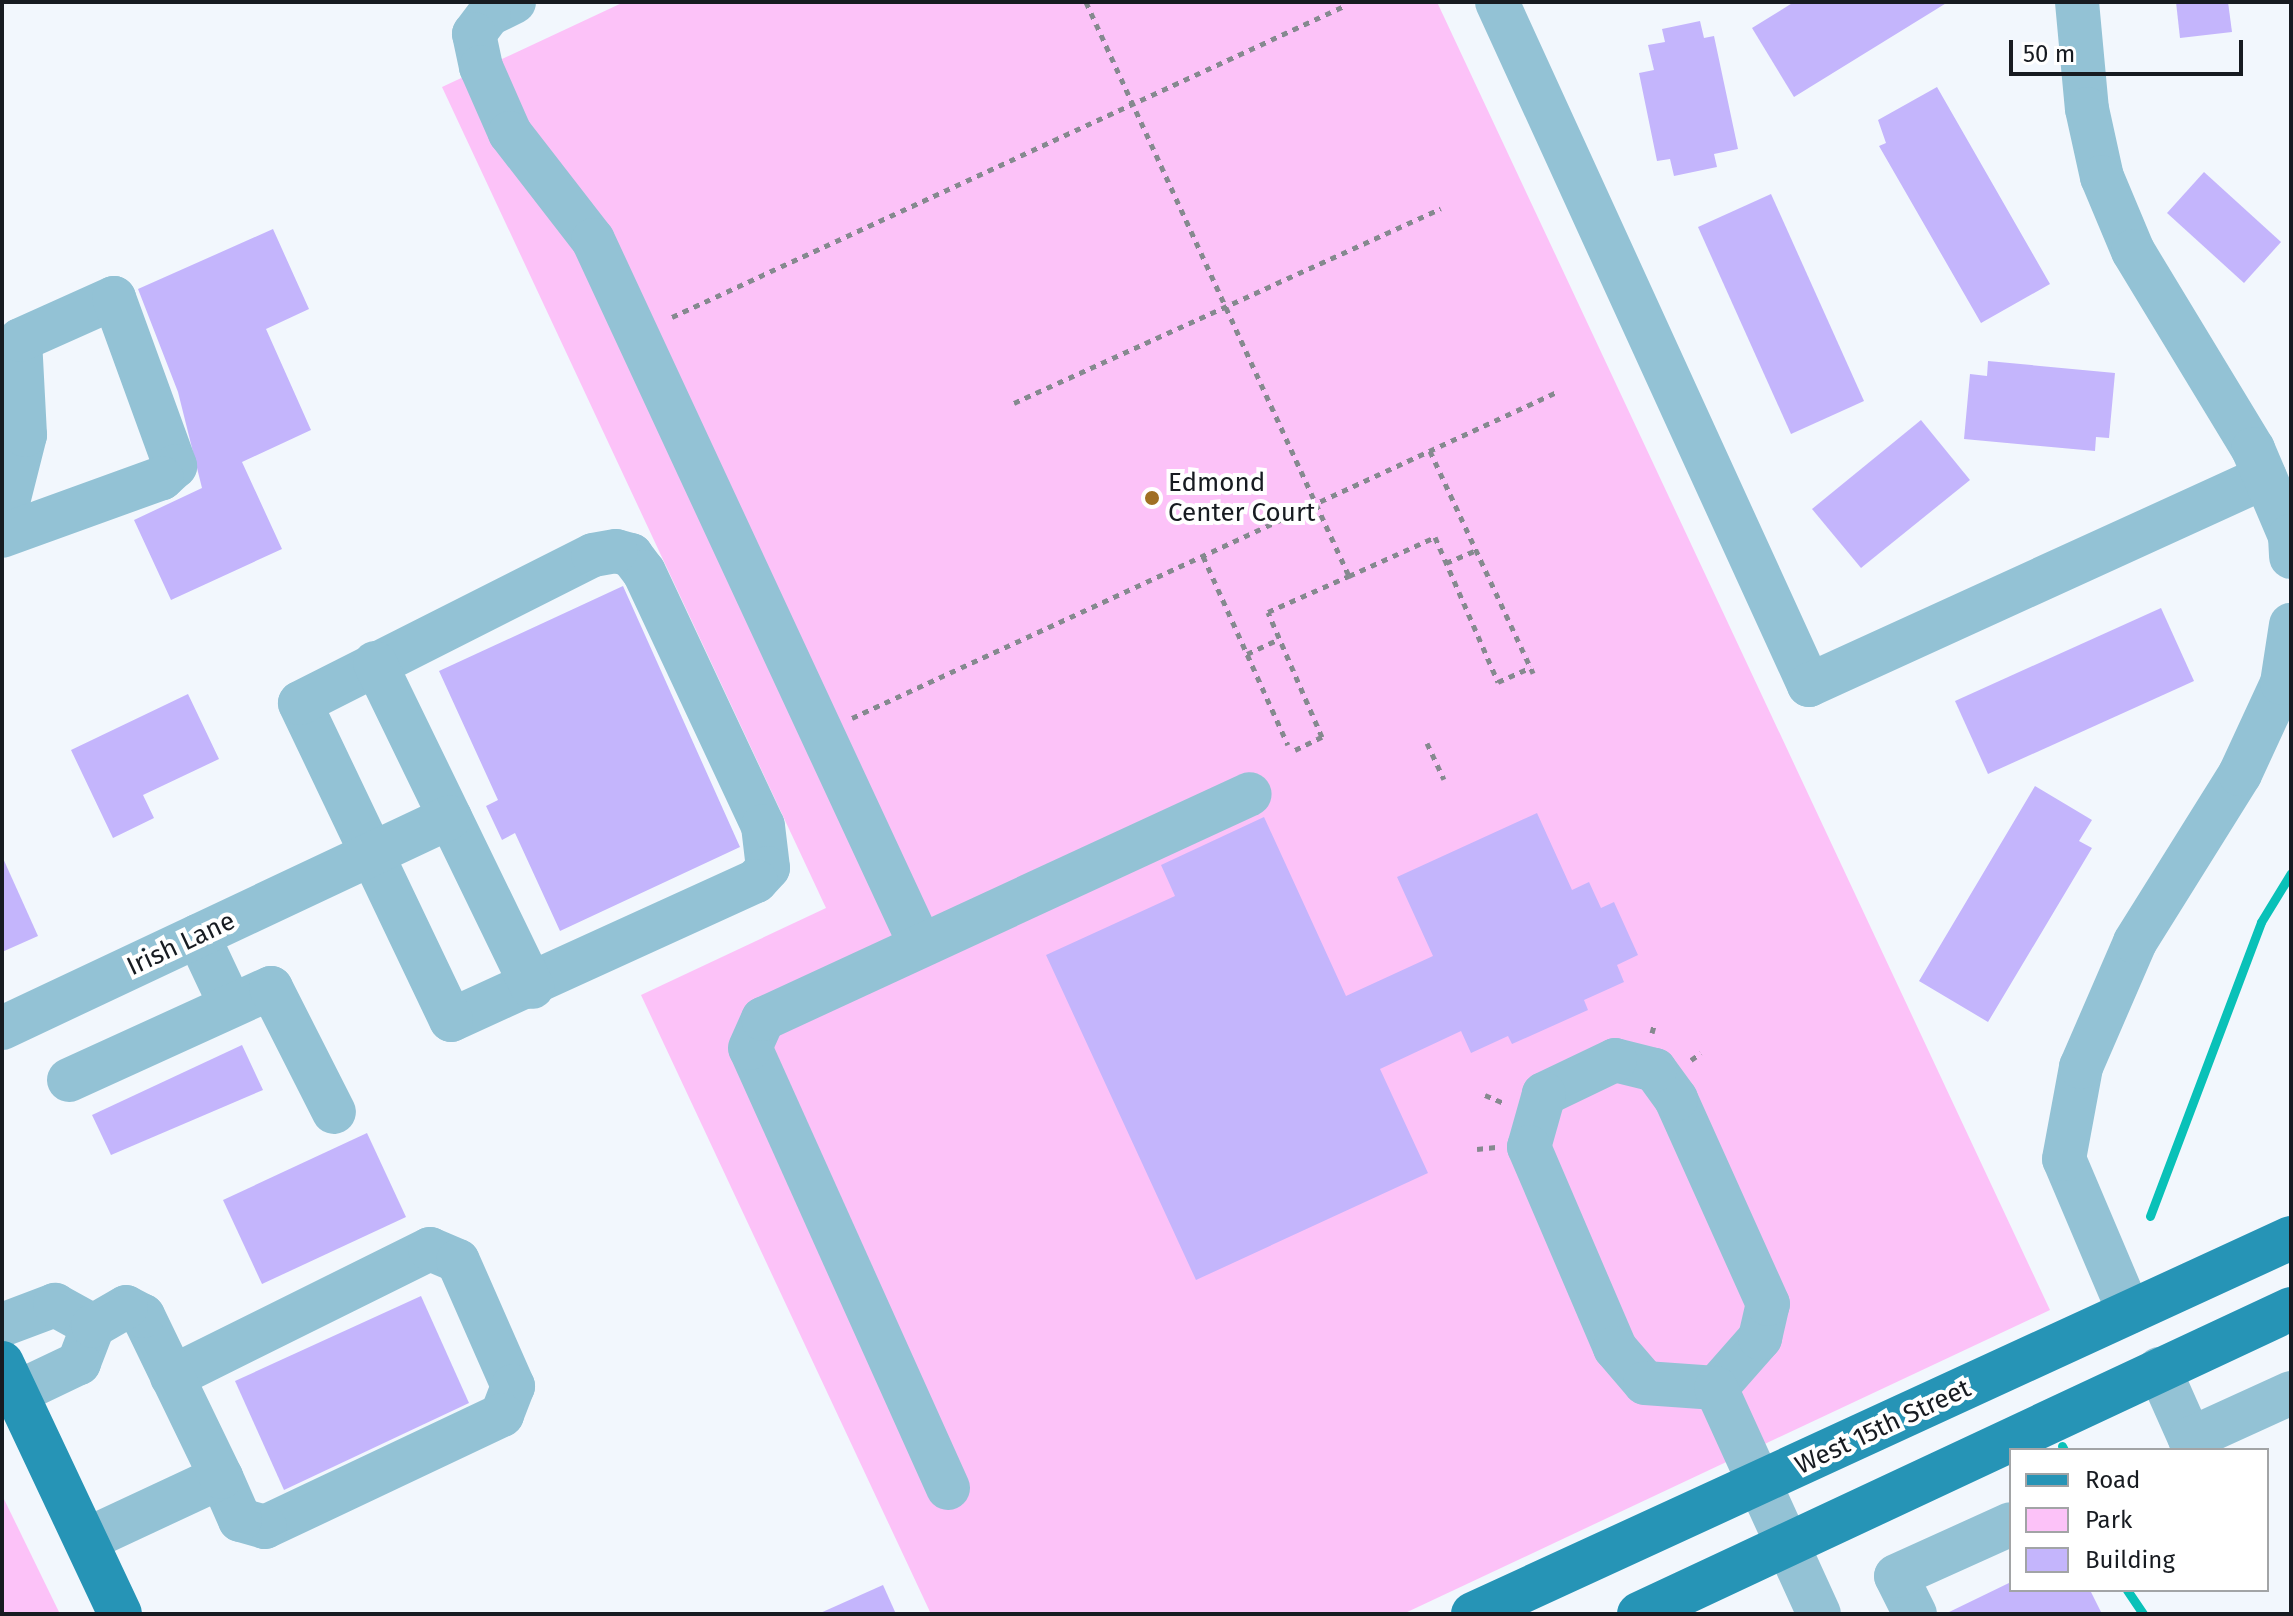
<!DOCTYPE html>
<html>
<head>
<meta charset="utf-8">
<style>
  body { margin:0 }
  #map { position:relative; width:2293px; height:1616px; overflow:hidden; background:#f2f7fd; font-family:"Fira Sans",sans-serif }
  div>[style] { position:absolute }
  .green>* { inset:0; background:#fcc2f8 }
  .stream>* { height:9px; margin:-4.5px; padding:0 4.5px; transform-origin:4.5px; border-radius:4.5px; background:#09c1b8 }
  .building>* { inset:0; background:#c4b5fc }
  .path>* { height:5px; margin-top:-2.5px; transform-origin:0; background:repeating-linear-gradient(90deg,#85898f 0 6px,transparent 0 12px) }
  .minor>* { height:44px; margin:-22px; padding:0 22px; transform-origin:22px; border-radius:22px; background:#93c2d5 }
  .major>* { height:44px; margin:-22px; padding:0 22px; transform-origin:22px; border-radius:22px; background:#2694b6 }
  .dots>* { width:22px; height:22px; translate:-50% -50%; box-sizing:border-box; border:4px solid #fff; border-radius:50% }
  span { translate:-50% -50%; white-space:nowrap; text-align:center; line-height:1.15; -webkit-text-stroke:8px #fff; paint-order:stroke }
  .poi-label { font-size:26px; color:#171b21 }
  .left { translate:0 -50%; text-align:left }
  .street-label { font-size:26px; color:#171b21 }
  .frame { position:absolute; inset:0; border:4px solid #171b21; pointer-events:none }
  .legend { position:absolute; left:2009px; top:1448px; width:260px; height:144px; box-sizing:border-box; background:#fff; border:2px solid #a2a4a6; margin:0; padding:10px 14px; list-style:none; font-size:24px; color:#171b21 }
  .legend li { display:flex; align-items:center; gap:16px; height:40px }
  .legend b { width:40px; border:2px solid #a2a4a6 }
  .scale { position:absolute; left:2009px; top:40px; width:234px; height:36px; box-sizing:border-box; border:4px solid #171b21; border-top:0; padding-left:10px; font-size:24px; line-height:28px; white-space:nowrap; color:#171b21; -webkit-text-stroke:6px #fff; paint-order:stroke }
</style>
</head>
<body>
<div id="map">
  <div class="green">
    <div style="clip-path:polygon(624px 2px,1437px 2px,2050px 1310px,1403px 1614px,931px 1614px,641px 995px,826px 908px,442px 87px)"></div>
    <div style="clip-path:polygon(2px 1495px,60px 1614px,2px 1614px)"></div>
  </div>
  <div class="stream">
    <div style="left:2150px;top:1216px;width:314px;rotate:-69.3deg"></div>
    <div style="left:2261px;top:922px;width:57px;rotate:-58.5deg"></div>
    <div style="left:2062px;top:1446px;width:4px;rotate:63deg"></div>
    <div style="left:2127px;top:1590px;width:29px;rotate:56deg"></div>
  </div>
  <div class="building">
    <div style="clip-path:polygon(1794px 2px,1948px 2px,1794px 97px,1752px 28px)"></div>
    <div style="clip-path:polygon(2176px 2px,2228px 2px,2232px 32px,2180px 38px)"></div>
    <div style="clip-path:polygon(1700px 21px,1704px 38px,1714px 36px,1738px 149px,1714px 154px,1717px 167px,1674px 176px,1670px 159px,1657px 161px,1639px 73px,1654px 70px,1648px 45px,1665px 42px,1662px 29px)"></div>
    <div style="clip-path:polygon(1937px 87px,2050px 284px,1981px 323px,1879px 146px,1886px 143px,1878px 120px)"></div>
    <div style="clip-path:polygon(2204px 172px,2281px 242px,2244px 283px,2167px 213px)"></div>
    <div style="clip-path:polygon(1771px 194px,1864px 401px,1791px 434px,1698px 227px)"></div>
    <div style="clip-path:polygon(273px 229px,309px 309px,266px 329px,311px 430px,242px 462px,282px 549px,171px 600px,134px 520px,202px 488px,178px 392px,138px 289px)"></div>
    <div style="clip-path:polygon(1988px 361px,2115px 373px,2109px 438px,2096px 437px,2095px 451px,1964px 439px,1970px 374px,1987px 376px)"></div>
    <div style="clip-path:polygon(1921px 420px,1970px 480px,1861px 568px,1812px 509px)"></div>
    <div style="clip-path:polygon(623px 586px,740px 847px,560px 931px,515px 833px,502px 840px,486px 806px,498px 800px,439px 671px)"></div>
    <div style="clip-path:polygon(2161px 608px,2194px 681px,1988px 774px,1955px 701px)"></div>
    <div style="clip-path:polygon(188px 694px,219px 759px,143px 795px,154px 818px,113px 838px,71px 750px)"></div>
    <div style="clip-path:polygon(2035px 786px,2092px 820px,2079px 841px,2092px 848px,1988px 1022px,1919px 981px)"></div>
    <div style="clip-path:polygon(1537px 813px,1572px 890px,1589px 882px,1601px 908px,1614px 902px,1638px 955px,1617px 965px,1624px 982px,1584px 1000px,1588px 1010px,1512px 1044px,1508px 1036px,1471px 1053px,1461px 1031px,1380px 1069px,1428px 1173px,1196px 1280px,1046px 955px,1175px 896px,1161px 865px,1264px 817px,1346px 996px,1433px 956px,1397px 877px)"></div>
    <div style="clip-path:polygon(2px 856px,38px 936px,2px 952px)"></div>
    <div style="clip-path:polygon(242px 1045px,263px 1090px,111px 1155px,92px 1115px)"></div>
    <div style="clip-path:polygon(367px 1133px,406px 1217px,262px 1284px,223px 1200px)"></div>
    <div style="clip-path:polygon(421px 1296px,469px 1403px,284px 1490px,235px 1381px)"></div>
    <div style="clip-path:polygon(2011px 1582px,2011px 1590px,2090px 1590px,2102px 1614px,1945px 1614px)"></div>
    <div style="clip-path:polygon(883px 1585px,896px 1614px,818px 1614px)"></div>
  </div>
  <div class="path">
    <div style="left:1086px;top:2px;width:631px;rotate:65.38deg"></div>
    <div style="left:1349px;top:576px;width:94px;rotate:-24.4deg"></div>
    <div style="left:1435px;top:537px;width:158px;rotate:66.5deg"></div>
    <div style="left:1498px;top:682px;width:36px;rotate:-24deg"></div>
    <div style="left:672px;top:317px;width:740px;rotate:-24.83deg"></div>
    <div style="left:1014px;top:403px;width:469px;rotate:-24.5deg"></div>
    <div style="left:1430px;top:451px;width:245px;rotate:65.1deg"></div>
    <div style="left:1203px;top:556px;width:207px;rotate:65.8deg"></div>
    <div style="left:1446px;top:563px;width:33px;rotate:-23deg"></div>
    <div style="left:1247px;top:654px;width:35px;rotate:-25deg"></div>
    <div style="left:852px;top:718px;width:777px;rotate:-24.82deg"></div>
    <div style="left:1427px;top:743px;width:40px;rotate:65deg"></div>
    <div style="left:1295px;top:750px;width:30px;rotate:-26deg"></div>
    <div style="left:1322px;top:737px;width:136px;rotate:-113.4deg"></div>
    <div style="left:1268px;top:612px;width:89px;rotate:-24deg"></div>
    <div style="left:1652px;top:1033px;width:11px;rotate:-75deg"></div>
    <div style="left:1691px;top:1060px;width:12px;rotate:-35deg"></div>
    <div style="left:1485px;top:1095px;width:23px;rotate:23deg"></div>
    <div style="left:1477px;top:1149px;width:19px;rotate:-6deg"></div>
  </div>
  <div class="minor">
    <div style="left:514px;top:2px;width:28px;rotate:154deg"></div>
    <div style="left:489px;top:14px;width:25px;rotate:127deg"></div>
    <div style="left:474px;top:34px;width:34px;rotate:78deg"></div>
    <div style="left:481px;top:67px;width:72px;rotate:66.3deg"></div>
    <div style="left:510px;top:133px;width:135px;rotate:52.2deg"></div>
    <div style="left:593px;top:240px;width:776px;rotate:65.09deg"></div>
    <div style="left:1497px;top:2px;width:751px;rotate:65.45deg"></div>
    <div style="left:1809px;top:685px;width:501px;rotate:-24.52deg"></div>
    <div style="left:2077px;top:2px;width:107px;rotate:84.7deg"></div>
    <div style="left:2087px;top:109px;width:70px;rotate:77.6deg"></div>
    <div style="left:2102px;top:177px;width:80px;rotate:67.3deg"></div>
    <div style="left:2133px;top:251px;width:232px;rotate:58.8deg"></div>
    <div style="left:2253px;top:449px;width:95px;rotate:67deg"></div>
    <div style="left:2290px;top:536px;width:21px;rotate:87deg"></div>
    <div style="left:2px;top:526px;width:94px;rotate:-75.8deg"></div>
    <div style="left:25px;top:435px;width:95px;rotate:-93deg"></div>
    <div style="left:20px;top:340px;width:103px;rotate:-24.1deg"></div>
    <div style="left:114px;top:298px;width:179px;rotate:70deg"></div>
    <div style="left:175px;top:466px;width:18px;rotate:137deg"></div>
    <div style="left:162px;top:478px;width:170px;rotate:160.1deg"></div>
    <div style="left:616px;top:551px;width:16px;rotate:15deg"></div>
    <div style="left:631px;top:555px;width:21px;rotate:53deg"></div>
    <div style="left:644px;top:572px;width:280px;rotate:64.9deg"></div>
    <div style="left:763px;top:826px;width:42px;rotate:83.2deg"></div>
    <div style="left:768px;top:868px;width:18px;rotate:133deg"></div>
    <div style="left:756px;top:881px;width:335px;rotate:155.5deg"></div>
    <div style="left:451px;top:1020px;width:351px;rotate:-115.5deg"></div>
    <div style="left:300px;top:703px;width:328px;rotate:-26.8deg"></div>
    <div style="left:593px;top:555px;width:23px;rotate:-10deg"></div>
    <div style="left:375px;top:663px;width:360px;rotate:64.1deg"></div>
    <div style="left:198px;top:936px;width:77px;rotate:64.8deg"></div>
    <div style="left:2px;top:1028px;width:495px;rotate:-25.2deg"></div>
    <div style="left:69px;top:1080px;width:222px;rotate:-24.5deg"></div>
    <div style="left:271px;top:988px;width:139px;rotate:63.1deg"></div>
    <div style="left:2129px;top:1312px;width:166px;rotate:-113deg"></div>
    <div style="left:2064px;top:1159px;width:94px;rotate:-79.5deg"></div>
    <div style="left:2081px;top:1067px;width:136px;rotate:-66.6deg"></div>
    <div style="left:2135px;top:942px;width:198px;rotate:-58deg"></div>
    <div style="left:2240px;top:774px;width:100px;rotate:-65.2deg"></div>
    <div style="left:2282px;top:683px;width:59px;rotate:-81.2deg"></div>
    <div style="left:2px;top:1325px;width:57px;rotate:-20.7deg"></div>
    <div style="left:55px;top:1305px;width:43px;rotate:28.9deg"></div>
    <div style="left:93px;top:1326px;width:40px;rotate:111deg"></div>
    <div style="left:79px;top:1363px;width:70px;rotate:154.5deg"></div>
    <div style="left:2159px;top:1369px;width:77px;rotate:66.1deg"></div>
    <div style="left:2190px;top:1439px;width:111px;rotate:-24.5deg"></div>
    <div style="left:172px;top:1377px;width:288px;rotate:-26.4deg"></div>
    <div style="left:430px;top:1249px;width:30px;rotate:23deg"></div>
    <div style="left:458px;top:1261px;width:137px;rotate:66.3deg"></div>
    <div style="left:513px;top:1386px;width:31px;rotate:111deg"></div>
    <div style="left:502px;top:1415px;width:262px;rotate:154.7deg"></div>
    <div style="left:265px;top:1527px;width:26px;rotate:-164deg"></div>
    <div style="left:240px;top:1520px;width:47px;rotate:-113.8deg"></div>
    <div style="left:1716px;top:1388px;width:67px;rotate:-48.7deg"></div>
    <div style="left:1760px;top:1338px;width:35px;rotate:-77deg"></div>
    <div style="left:1768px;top:1304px;width:225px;rotate:-114.2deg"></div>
    <div style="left:1676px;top:1099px;width:36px;rotate:-126deg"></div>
    <div style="left:1655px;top:1070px;width:41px;rotate:-166deg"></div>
    <div style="left:1615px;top:1060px;width:79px;rotate:154.4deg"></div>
    <div style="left:1544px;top:1094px;width:55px;rotate:105.8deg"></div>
    <div style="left:1529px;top:1147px;width:219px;rotate:66.8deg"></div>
    <div style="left:1615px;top:1348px;width:46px;rotate:49.4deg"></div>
    <div style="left:1645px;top:1383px;width:71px;rotate:4deg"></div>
    <div style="left:1716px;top:1388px;width:248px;rotate:65.5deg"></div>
    <div style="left:948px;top:1488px;width:482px;rotate:-114.2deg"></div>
    <div style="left:750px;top:1048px;width:32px;rotate:-66deg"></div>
    <div style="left:763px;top:1019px;width:536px;rotate:-24.8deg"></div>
    <div style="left:86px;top:1540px;width:149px;rotate:-25deg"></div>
    <div style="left:221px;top:1477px;width:179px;rotate:-115.8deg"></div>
    <div style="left:143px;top:1316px;width:19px;rotate:-152deg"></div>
    <div style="left:126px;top:1307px;width:38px;rotate:150deg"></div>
    <div style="left:1915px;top:1614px;width:42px;rotate:-116.6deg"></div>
    <div style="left:1896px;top:1576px;width:126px;rotate:-24.3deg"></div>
  </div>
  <div class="major">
    <div style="left:2px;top:1363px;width:277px;rotate:64.8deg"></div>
    <div style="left:1473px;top:1614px;width:900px;rotate:-24.69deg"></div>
    <div style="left:1639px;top:1614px;width:720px;rotate:-25.07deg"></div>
  </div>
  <div class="dots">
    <div style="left:1152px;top:498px;background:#a06f24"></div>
  </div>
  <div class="poi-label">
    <span class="left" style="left:1168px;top:498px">Edmond<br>Center Court</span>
  </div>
  <div class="street-label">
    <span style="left:181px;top:944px;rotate:-25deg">Irish Lane</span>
    <span style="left:1883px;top:1427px;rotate:-25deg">West 15th Street</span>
  </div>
  <div class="frame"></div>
  <ul class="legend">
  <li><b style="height:10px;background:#2694b6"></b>Road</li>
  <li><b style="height:22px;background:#fcc2f8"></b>Park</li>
  <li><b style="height:22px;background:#c4b5fc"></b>Building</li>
  </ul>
  <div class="scale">50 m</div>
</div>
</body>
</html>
